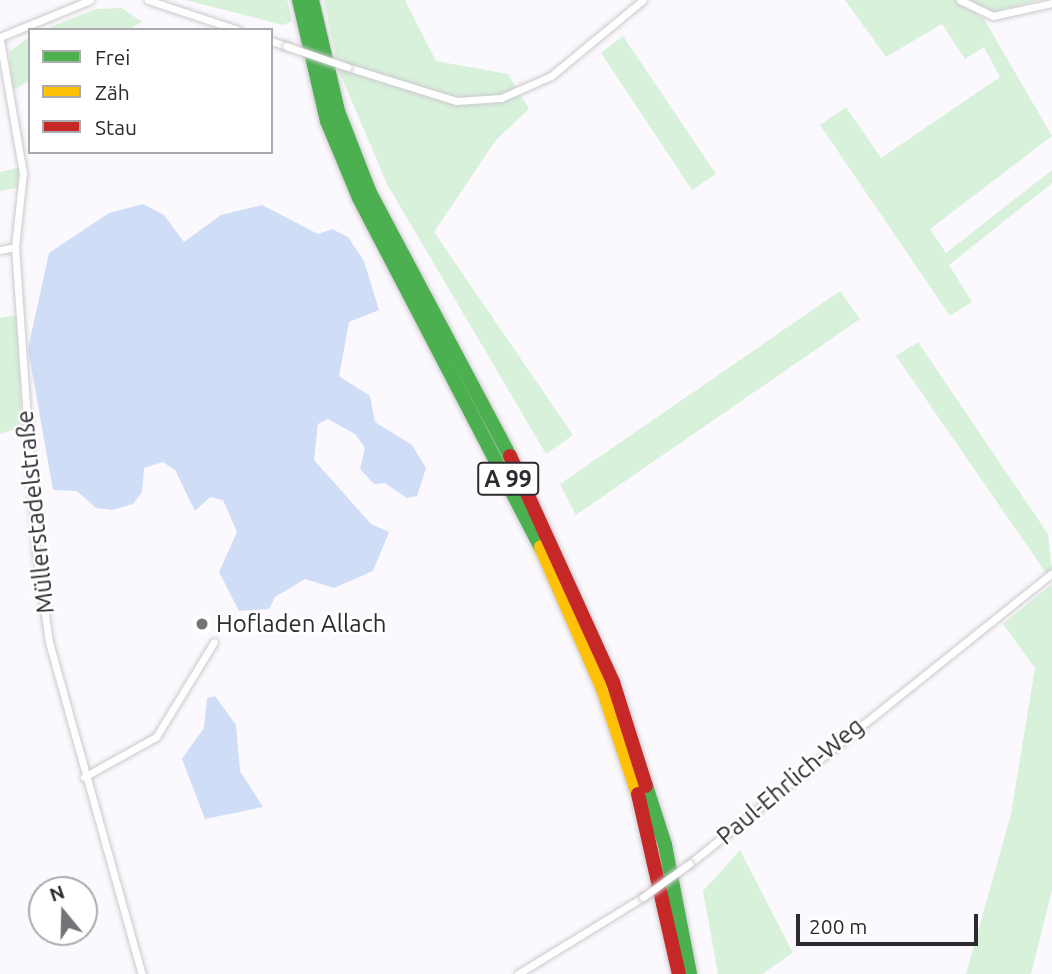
<!DOCTYPE html>
<html>
<head>
<meta charset="utf-8">
<style>
  body { margin:0 }
  #map { position:relative; width:1052px; height:974px; overflow:hidden; background:#fbf9fd; font-family:Ubuntu,sans-serif }
  div>[style] { position:absolute }
  .green>* { inset:0; background:#d8f1db }
  .water>* { inset:0; background:#d0ddf7 }
  .roads { filter:drop-shadow(0 0 2px #cbc9cd) drop-shadow(0 0 2px #cbc9cd) }
  .street>* { height:7px; margin:-3.5px; padding:0 3.5px; transform-origin:3.5px; border-radius:3.5px; background:#fefeff }
  .fast>* { height:14px; margin:-7px; padding:0 7px; transform-origin:7px; border-radius:7px; background:#4caf50 }
  .slow>* { height:14px; margin:-7px; padding:0 7px; transform-origin:7px; border-radius:7px; background:#ffc107 }
  .jam>* { height:14px; margin:-7px; padding:0 7px; transform-origin:7px; border-radius:7px; background:#c62828 }
  .bridges { filter:drop-shadow(0 0 2px #cbc9cd) drop-shadow(0 0 2px #cbc9cd) }
  .street-bridge>* { height:7px; margin:-3.5px; padding:0 3.5px; transform-origin:3.5px; border-radius:3.5px; background:#fefeff }
  .dots>* { width:19px; height:19px; translate:-50% -50%; box-sizing:border-box; border:4px solid #fff; border-radius:50% }
  span { translate:-50% -50%; white-space:nowrap; text-align:center; line-height:1.15; -webkit-text-stroke:5px #fff; paint-order:stroke }
  .shield-label span { padding:2px 5px; background:#fff; border:2px solid; border-radius:5px; -webkit-text-stroke-width:0 }
  .shield-label { font-size:23px; color:#2e2b30; font-weight:700 }
  .street-label { font-size:24px; color:#2e2b30 }
  .poi-label { font-size:24px; color:#2e2b30 }
  .left { translate:0 -50%; text-align:left }
  .legend { position:absolute; left:28px; top:28px; width:245px; height:126px; box-sizing:border-box; background:#fff; border:2px solid #abaaac; margin:0; padding:9px 12px; list-style:none; font-size:21px; color:#2e2b30 }
  .legend li { display:flex; align-items:center; gap:14px; height:35px }
  .legend b { width:35px; border:2px solid #abaaac }
  .north { position:absolute; left:28px; top:876px; width:70px; height:70px; box-sizing:border-box; background:#fff; border:2px solid #abaaac; border-radius:50%; rotate:341deg; font-size:19px; font-weight:700; line-height:28px; text-align:center; color:#2e2b30 }
  .north::after { content:''; display:block; margin:auto; width:24px; height:32px; background:#767378; clip-path:polygon(50% 0,100% 100%,50% 72%,0 100%) }
  .scale { position:absolute; left:796px; top:914px; width:182px; height:32px; box-sizing:border-box; border:4px solid #2e2b30; border-top:0; padding-left:9px; font-size:21px; line-height:24px; white-space:nowrap; color:#2e2b30; -webkit-text-stroke:5px #fff; paint-order:stroke }
</style>
</head>
<body>
<div id="map">
  <div class="green">
    <div style="clip-path:polygon(185px 0,287px 0,292px 21px,283px 25px)"></div>
    <div style="clip-path:polygon(324px 0,405px 0,436px 61px,508px 74px,529px 109px,496px 140px,434px 232px,573px 435px,546px 454px,387px 184px,339px 71px)"></div>
    <div style="clip-path:polygon(845px 0,955px 0,984px 19px,1052px 136px,930px 229px,946px 253px,1052px 170px,1052px 183px,949px 265px,972px 302px,950px 316px,820px 125px,846px 107px,881px 158px,1000px 77px,984px 47px,965px 59px,942px 24px,886px 57px)"></div>
    <div style="clip-path:polygon(968px 0,1039px 0,990px 13px)"></div>
    <div style="clip-path:polygon(122px 8px,142px 22px,128px 30px,43px 30px,96px 9px)"></div>
    <div style="clip-path:polygon(30px 36px,30px 81px,13px 90px,9px 52px)"></div>
    <div style="clip-path:polygon(623px 36px,716px 174px,692px 190px,601px 53px)"></div>
    <div style="clip-path:polygon(21px 167px,20px 187px,0 191px,0 172px)"></div>
    <div style="clip-path:polygon(840px 291px,860px 319px,576px 515px,560px 484px)"></div>
    <div style="clip-path:polygon(17px 315px,22px 427px,0 434px,0 318px)"></div>
    <div style="clip-path:polygon(918px 342px,1048px 534px,1052px 570px,1046px 573px,896px 356px)"></div>
    <div style="clip-path:polygon(1052px 584px,1052px 890px,1031px 974px,966px 974px,1011px 814px,1035px 668px,1003px 624px)"></div>
    <div style="clip-path:polygon(740px 850px,793px 953px,762px 974px,718px 974px,703px 891px)"></div>
  </div>
  <div class="water">
    <div style="clip-path:polygon(143px 204px,164px 215px,184px 242px,221px 215px,262px 205px,318px 234px,332px 229px,348px 237px,364px 261px,379px 310px,349px 322px,339px 376px,370px 396px,375px 422px,412px 445px,426px 468px,417px 496px,407px 498px,385px 483px,374px 484px,360px 469px,365px 448px,355px 434px,328px 419px,318px 424px,314px 460px,371px 524px,389px 532px,373px 571px,334px 588px,305px 579px,275px 597px,269px 609px,239px 611px,219px 572px,237px 532px,223px 500px,210px 497px,195px 511px,175px 470px,163px 462px,144px 468px,142px 492px,133px 504px,112px 510px,96px 508px,77px 491px,53px 490px,28px 349px,49px 253px,109px 213px)"></div>
    <div style="clip-path:polygon(215px 696px,236px 725px,240px 771px,263px 807px,205px 819px,182px 759px,204px 728px,207px 698px)"></div>
  </div>
  <div class="roads">
    <div class="street">
      <div style="left:148px;top:0;width:95px;rotate:18.4deg"></div>
      <div style="left:960px;top:0;width:37px;rotate:26deg"></div>
      <div style="left:993px;top:16px;width:60px;rotate:-12.4deg"></div>
      <div style="left:0;top:37px;width:97px;rotate:-22.3deg"></div>
      <div style="left:0;top:40px;width:135px;rotate:80.2deg"></div>
      <div style="left:23px;top:173px;width:74px;rotate:96.2deg"></div>
      <div style="left:15px;top:247px;width:304px;rotate:86deg"></div>
      <div style="left:36px;top:550px;width:93px;rotate:82deg"></div>
      <div style="left:49px;top:642px;width:345px;rotate:74.4deg"></div>
      <div style="left:271px;top:41px;width:16px;rotate:18deg"></div>
      <div style="left:347px;top:67px;width:114px;rotate:17.3deg"></div>
      <div style="left:456px;top:101px;width:45px;rotate:-3.8deg"></div>
      <div style="left:501px;top:98px;width:55px;rotate:-23.7deg"></div>
      <div style="left:551px;top:76px;width:119px;rotate:-39.6deg"></div>
      <div style="left:0;top:250px;width:15px;rotate:-11deg"></div>
      <div style="left:84px;top:777px;width:82px;rotate:-29.1deg"></div>
      <div style="left:156px;top:737px;width:111px;rotate:-58.6deg"></div>
      <div style="left:689px;top:864px;width:465px;rotate:-38.7deg"></div>
      <div style="left:518px;top:974px;width:147px;rotate:-31.6deg"></div>
    </div>
    <div class="fast">
      <div style="left:299px;top:0;width:124px;rotate:77deg"></div>
      <div style="left:327px;top:121px;width:83px;rotate:67.4deg"></div>
      <div style="left:359px;top:198px;width:394px;rotate:62.5deg"></div>
      <div style="left:312px;top:0;width:114px;rotate:76.8deg"></div>
      <div style="left:338px;top:111px;width:88px;rotate:68.7deg"></div>
      <div style="left:370px;top:193px;width:298px;rotate:62deg"></div>
      <div style="left:646px;top:786px;width:62px;rotate:72.1deg"></div>
      <div style="left:665px;top:845px;width:131px;rotate:79deg"></div>
    </div>
    <div class="slow">
      <div style="left:541px;top:547px;width:155px;rotate:66.4deg"></div>
      <div style="left:603px;top:689px;width:111px;rotate:71.6deg"></div>
    </div>
    <div class="jam">
      <div style="left:510px;top:456px;width:248px;rotate:65.5deg"></div>
      <div style="left:613px;top:682px;width:109px;rotate:72.4deg"></div>
      <div style="left:638px;top:794px;width:185px;rotate:77.2deg"></div>
    </div>
  </div>
  <div class="bridges">
    <div class="street-bridge">
      <div style="left:286px;top:46px;width:65px;rotate:19deg"></div>
      <div style="left:643px;top:897px;width:57px;rotate:-35.7deg"></div>
    </div>
  </div>
  <div class="dots">
    <div style="left:202px;top:624px;background:#767378"></div>
  </div>
  <div class="shield-label">
    <span style="left:508px;top:479px">A 99</span>
  </div>
  <div class="street-label">
    <span style="left:35px;top:512px;rotate:-96deg">Müllerstadelstraße</span>
    <span style="left:790px;top:781px;rotate:-40deg">Paul-Ehrlich-Weg</span>
  </div>
  <div class="poi-label">
    <span class="left" style="left:216px;top:624px">Hofladen Allach</span>
  </div>
  <ul class="legend">
  <li><b style="height:9px;background:#4caf50"></b>Frei</li>
  <li><b style="height:9px;background:#ffc107"></b>Zäh</li>
  <li><b style="height:9px;background:#c62828"></b>Stau</li>
  </ul>
  <div class="north">N</div>
  <div class="scale">200 m</div>
</div>
</body>
</html>
